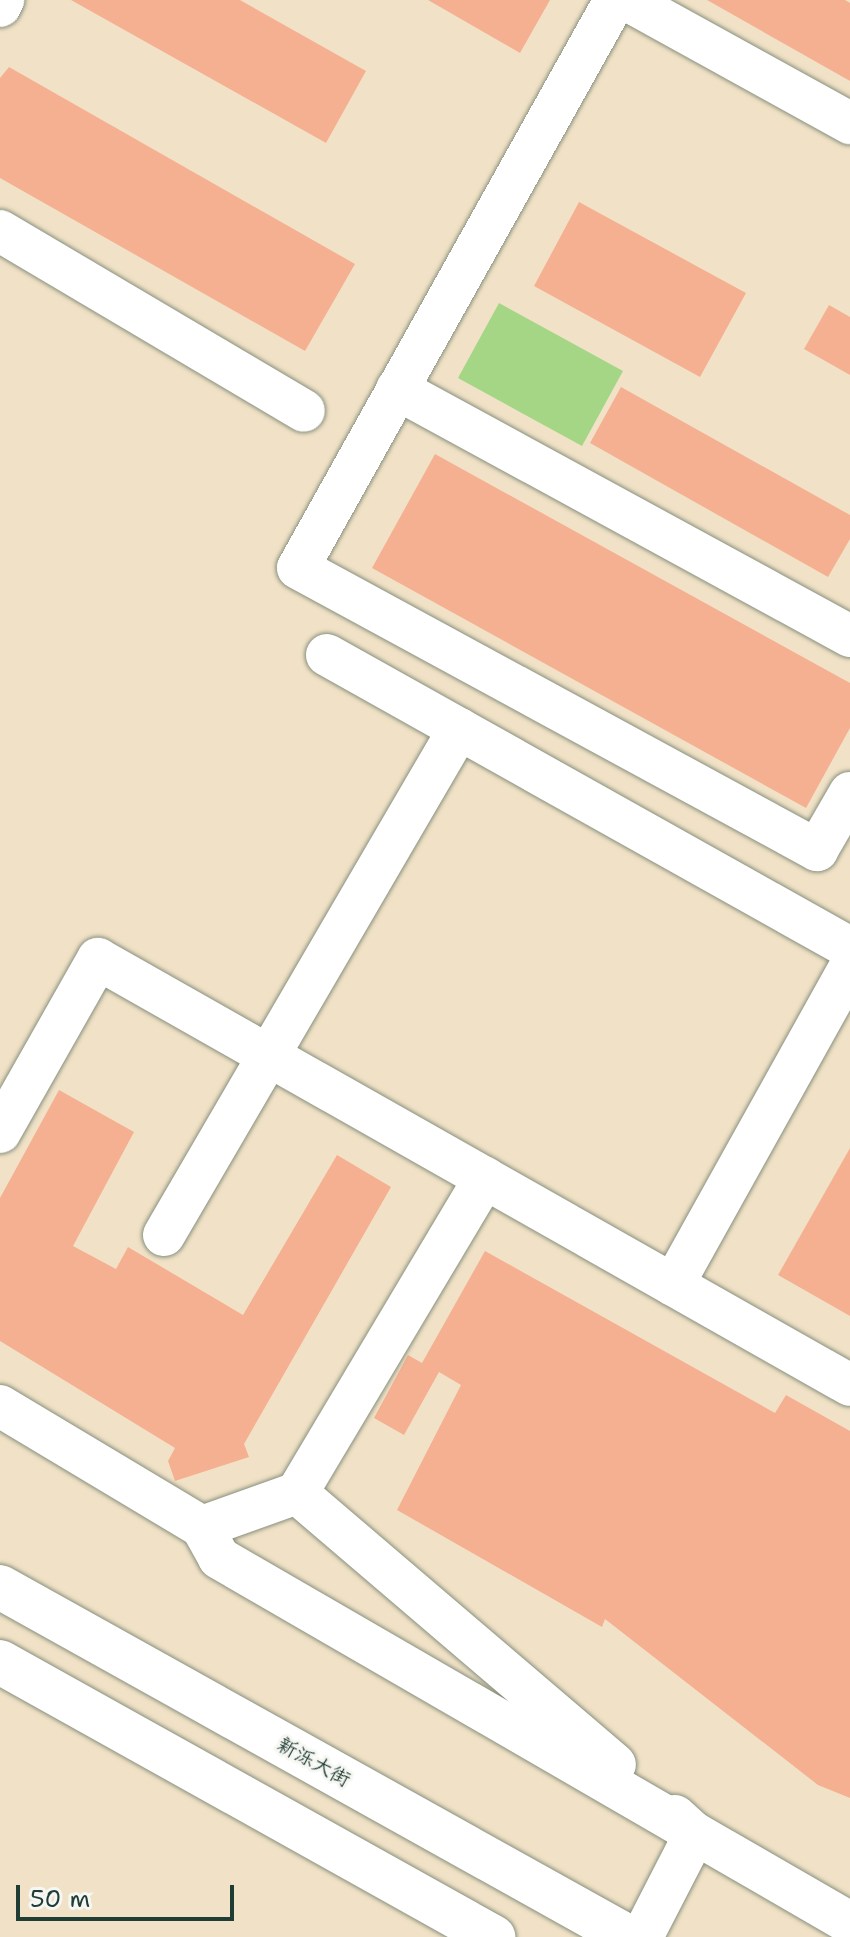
<!DOCTYPE html>
<html>
<head>
<meta charset="utf-8">
<style>
  body { margin:0 }
  #map { position:relative; width:850px; height:1937px; overflow:hidden; background:#f1e2c7; font-family:"Shantell Sans","LXGW WenKai TC",sans-serif }
  div>[style] { position:absolute }
  .green>* { inset:0; background:#a4d685 }
  .building>* { inset:0; background:#f5b092 }
  .roads { filter:drop-shadow(0 0 2px #88907e) drop-shadow(0 0 2px #88907e) }
  .minor>* { height:42px; margin:-21px; padding:0 21px; transform-origin:21px; border-radius:21px; background:#fff }
  .major>* { height:44px; margin:-22px; padding:0 22px; transform-origin:22px; border-radius:22px; background:#fff }
  span { translate:-50% -50%; white-space:nowrap; text-align:center; line-height:1.15; -webkit-text-stroke:6px #f6f6f2; paint-order:stroke }
  .street-label { font-size:20px; color:#1f3d34 }
  .scale { position:absolute; left:16px; top:1885px; width:218px; height:36px; box-sizing:border-box; border:4px solid #1f3d34; border-top:0; padding-left:10px; font-size:24px; line-height:28px; white-space:nowrap; color:#1f3d34; -webkit-text-stroke:6px #f6f6f2; paint-order:stroke }
</style>
</head>
<body>
<div id="map">
  <div class="green">
    <div style="clip-path:polygon(499px 303px,623px 371px,582px 446px,458px 378px)"></div>
  </div>
  <div class="building">
    <div style="clip-path:polygon(71px 0,240px 0,366px 71px,326px 143px)"></div>
    <div style="clip-path:polygon(428px 0,550px 0,520px 53px)"></div>
    <div style="clip-path:polygon(707px 0,845px 0,850px 3px,850px 81px)"></div>
    <div style="clip-path:polygon(9px 67px,355px 264px,305px 351px,0 178px,0 78px)"></div>
    <div style="clip-path:polygon(579px 202px,746px 293px,700px 377px,534px 286px)"></div>
    <div style="clip-path:polygon(829px 305px,850px 317px,850px 375px,804px 349px)"></div>
    <div style="clip-path:polygon(621px 387px,850px 515px,850px 539px,828px 577px,590px 443px)"></div>
    <div style="clip-path:polygon(435px 454px,850px 683px,850px 728px,806px 808px,372px 568px)"></div>
    <div style="clip-path:polygon(59px 1090px,134px 1132px,73px 1246px,116px 1269px,128px 1247px,243px 1315px,337px 1155px,391px 1187px,244px 1444px,249px 1457px,175px 1481px,168px 1461px,175px 1448px,0 1341px,0 1198px)"></div>
    <div style="clip-path:polygon(850px 1148px,850px 1316px,778px 1275px)"></div>
    <div style="clip-path:polygon(485px 1251px,775px 1413px,786px 1395px,850px 1431px,850px 1798px,818px 1785px,605px 1619px,602px 1627px,397px 1510px,461px 1385px,439px 1372px,404px 1435px,374px 1418px,408px 1355px,422px 1363px)"></div>
  </div>
  <div class="roads">
    <div class="minor">
      <div style="left:615px;top:0;width:650px;rotate:119.17deg"></div>
      <div style="left:298px;top:568px;width:591px;rotate:28.52deg"></div>
      <div style="left:817px;top:850px;width:66px;rotate:-59.9deg"></div>
      <div style="left:627px;top:0;width:255px;rotate:28.9deg"></div>
      <div style="left:0;top:6px;width:7px;rotate:-63deg"></div>
      <div style="left:0;top:231px;width:353px;rotate:30.6deg"></div>
      <div style="left:397px;top:389px;width:516px;rotate:28.6deg"></div>
      <div style="left:327px;top:655px;width:599px;rotate:29.26deg"></div>
      <div style="left:0;top:1132px;width:199px;rotate:-60.5deg"></div>
      <div style="left:98px;top:959px;width:864px;rotate:29.53deg"></div>
      <div style="left:164px;top:1235px;width:586px;rotate:-59.76deg"></div>
      <div style="left:673px;top:1285px;width:364px;rotate:-60.9deg"></div>
      <div style="left:0;top:1406px;width:235px;rotate:30.9deg"></div>
      <div style="left:202px;top:1527px;width:101px;rotate:-19.7deg"></div>
      <div style="left:297px;top:1493px;width:367px;rotate:-59.2deg"></div>
      <div style="left:297px;top:1493px;width:418px;rotate:40.5deg"></div>
      <div style="left:202px;top:1527px;width:35px;rotate:61deg"></div>
      <div style="left:219px;top:1558px;width:729px;rotate:30.05deg"></div>
      <div style="left:642px;top:1937px;width:116px;rotate:-62.8deg"></div>
      <div style="left:695px;top:1834px;width:27px;rotate:-138deg"></div>
    </div>
    <div class="major">
      <div style="left:0;top:1587px;width:719px;rotate:29.13deg"></div>
      <div style="left:0;top:1662px;width:565px;rotate:29.15deg"></div>
    </div>
  </div>
  <div class="street-label">
    <span style="left:314px;top:1762px;rotate:29deg">新泺大街</span>
  </div>
  <div class="scale">50 m</div>
</div>
</body>
</html>
